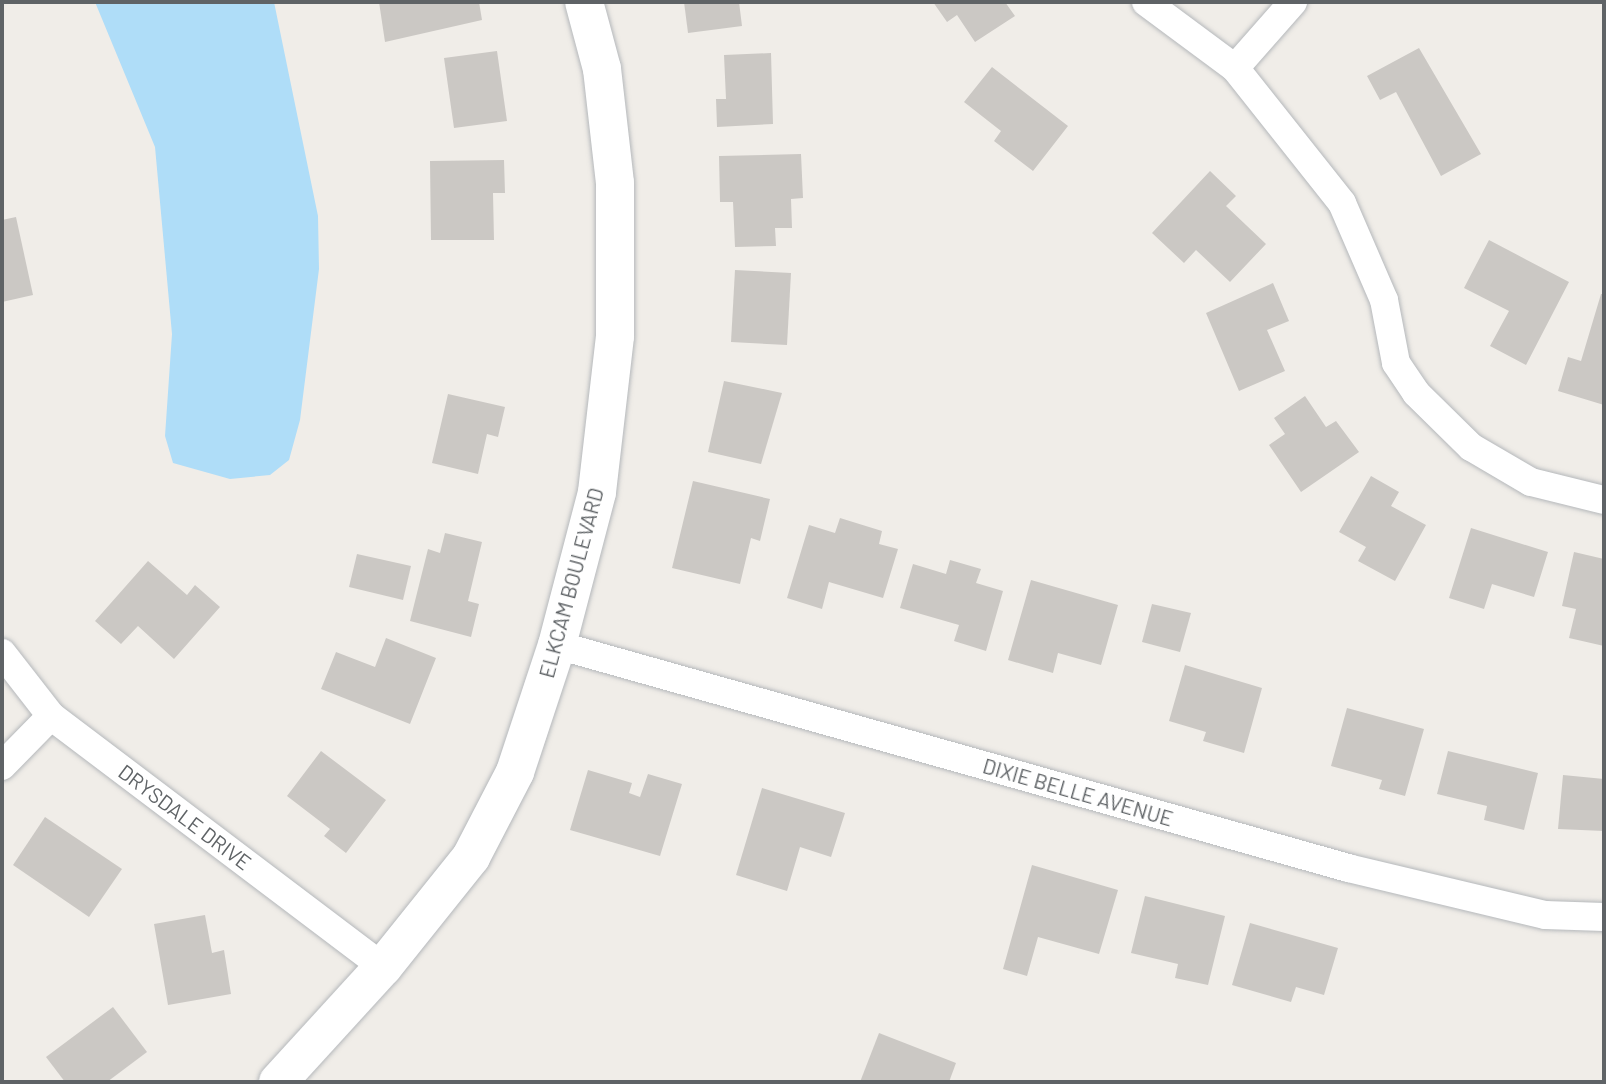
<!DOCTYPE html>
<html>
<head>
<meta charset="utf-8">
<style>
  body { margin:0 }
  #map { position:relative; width:1606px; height:1084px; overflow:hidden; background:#f0ede8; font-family:Barlow,sans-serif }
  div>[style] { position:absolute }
  .water>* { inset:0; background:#afddf8 }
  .building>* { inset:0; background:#cbc8c4 }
  .roads { filter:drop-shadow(0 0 2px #b5b8bb) drop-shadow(0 0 2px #b5b8bb) }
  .street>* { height:28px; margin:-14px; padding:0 14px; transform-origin:14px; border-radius:14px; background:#fff }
  .secondary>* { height:38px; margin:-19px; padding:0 19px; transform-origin:19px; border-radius:19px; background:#fff }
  span { translate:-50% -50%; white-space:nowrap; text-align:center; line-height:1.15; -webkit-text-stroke:5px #fff; paint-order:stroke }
  .street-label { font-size:21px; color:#5f6366 }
  .frame { position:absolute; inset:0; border:4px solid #5f6366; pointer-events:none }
</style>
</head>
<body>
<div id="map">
  <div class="water">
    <div style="clip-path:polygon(95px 2px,274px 2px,318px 216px,319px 269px,300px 420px,289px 460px,270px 475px,230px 479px,173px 463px,165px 436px,172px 334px,155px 147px)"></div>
  </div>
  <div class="building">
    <div style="clip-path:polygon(379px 2px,479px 2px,482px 20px,385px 42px)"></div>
    <div style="clip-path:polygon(684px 2px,739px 2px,742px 26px,688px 33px)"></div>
    <div style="clip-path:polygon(933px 2px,1005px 2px,1015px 16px,975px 42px,957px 15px,947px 22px)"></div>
    <div style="clip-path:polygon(1419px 48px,1481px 154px,1441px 176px,1396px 92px,1380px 100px,1367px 76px)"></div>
    <div style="clip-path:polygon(497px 51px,507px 121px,454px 128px,444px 58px)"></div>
    <div style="clip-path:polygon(771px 53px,773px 124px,717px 127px,716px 99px,726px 99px,724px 55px)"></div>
    <div style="clip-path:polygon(992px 67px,1068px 126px,1033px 171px,994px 141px,1001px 131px,964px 102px)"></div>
    <div style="clip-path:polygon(801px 154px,803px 198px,791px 199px,792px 228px,775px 228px,776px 246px,735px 247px,733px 202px,720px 202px,719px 156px)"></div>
    <div style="clip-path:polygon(504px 160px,505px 193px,493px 193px,494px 240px,431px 240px,430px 161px)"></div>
    <div style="clip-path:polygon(1210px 171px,1236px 196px,1226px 206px,1266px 244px,1230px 282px,1196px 250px,1184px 263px,1152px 233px)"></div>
    <div style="clip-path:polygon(16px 217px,33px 295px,2px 302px,2px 220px)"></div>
    <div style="clip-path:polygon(1489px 240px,1569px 282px,1526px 365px,1490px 346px,1509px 311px,1464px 288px)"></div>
    <div style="clip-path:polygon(735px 270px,791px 273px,787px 345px,731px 342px)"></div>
    <div style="clip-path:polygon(1273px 283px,1289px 321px,1267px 330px,1285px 371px,1239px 391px,1206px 313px)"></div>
    <div style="clip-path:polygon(1601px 294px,1604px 294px,1604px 405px,1558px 391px,1568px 357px,1581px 361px)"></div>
    <div style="clip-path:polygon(724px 381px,782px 393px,761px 464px,708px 452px)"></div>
    <div style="clip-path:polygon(448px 394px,505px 407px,498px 437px,487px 434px,478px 474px,432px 463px)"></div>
    <div style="clip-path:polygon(1305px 396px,1326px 427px,1336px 421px,1359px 452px,1301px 492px,1269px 445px,1285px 434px,1274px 418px)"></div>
    <div style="clip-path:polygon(1371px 476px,1399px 492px,1391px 506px,1426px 525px,1395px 581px,1358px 561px,1366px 547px,1339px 532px)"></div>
    <div style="clip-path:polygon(693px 481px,770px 499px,760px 541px,751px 538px,740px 584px,672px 568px)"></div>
    <div style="clip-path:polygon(840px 518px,882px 531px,879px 544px,898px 549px,883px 598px,829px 582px,822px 609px,787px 598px,809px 525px,835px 533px)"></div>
    <div style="clip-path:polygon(1471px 528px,1548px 552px,1534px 597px,1492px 584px,1484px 609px,1449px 598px)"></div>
    <div style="clip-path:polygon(445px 533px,482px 542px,468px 601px,479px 604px,471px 637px,410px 621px,428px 549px,440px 553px)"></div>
    <div style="clip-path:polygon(1574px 552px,1604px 559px,1604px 646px,1569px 638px,1576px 609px,1562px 606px)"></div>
    <div style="clip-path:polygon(357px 554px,411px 566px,403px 600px,349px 587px)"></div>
    <div style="clip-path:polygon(950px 560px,981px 569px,976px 583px,1003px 591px,986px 651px,954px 641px,959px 625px,900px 608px,913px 564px,946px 574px)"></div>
    <div style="clip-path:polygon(148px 561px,187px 595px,195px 585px,220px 607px,174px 659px,138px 626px,121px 644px,95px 621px)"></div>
    <div style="clip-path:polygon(1031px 580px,1118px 605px,1101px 665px,1058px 653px,1053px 673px,1008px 660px)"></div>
    <div style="clip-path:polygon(1152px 604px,1191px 613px,1180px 652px,1142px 642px)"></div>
    <div style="clip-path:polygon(386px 638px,436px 658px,410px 724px,321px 689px,336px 652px,375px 667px)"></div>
    <div style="clip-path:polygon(1185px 665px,1262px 688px,1244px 753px,1203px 741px,1206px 732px,1169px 721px)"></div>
    <div style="clip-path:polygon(1347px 708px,1424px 729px,1405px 796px,1379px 789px,1382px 780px,1331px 766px)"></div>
    <div style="clip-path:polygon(321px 751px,386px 800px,346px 853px,324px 836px,330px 829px,287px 796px)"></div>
    <div style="clip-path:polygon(1448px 751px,1538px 773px,1524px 830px,1484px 820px,1487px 806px,1437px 794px)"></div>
    <div style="clip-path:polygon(588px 770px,632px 783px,629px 793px,640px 797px,648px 774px,682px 784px,660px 856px,570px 830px)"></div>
    <div style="clip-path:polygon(1563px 775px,1604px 779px,1604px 831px,1558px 829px)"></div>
    <div style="clip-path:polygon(762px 788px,845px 813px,831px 857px,800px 847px,787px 891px,736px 875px)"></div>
    <div style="clip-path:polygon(45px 817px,122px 869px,89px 917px,13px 865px)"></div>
    <div style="clip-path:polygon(1032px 865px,1118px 890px,1099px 954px,1038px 937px,1027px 976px,1003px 969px)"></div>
    <div style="clip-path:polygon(1145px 896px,1225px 916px,1208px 985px,1175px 978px,1178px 964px,1131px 953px)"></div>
    <div style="clip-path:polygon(205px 915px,212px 953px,224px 950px,231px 994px,168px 1005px,154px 924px)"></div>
    <div style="clip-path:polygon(1250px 923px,1338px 948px,1324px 995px,1296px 987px,1291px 1002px,1232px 985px)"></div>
    <div style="clip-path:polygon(113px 1007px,147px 1052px,107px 1082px,65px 1082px,46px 1057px)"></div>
    <div style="clip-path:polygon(879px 1033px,956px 1063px,949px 1082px,860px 1082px)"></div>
  </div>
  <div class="roads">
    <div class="street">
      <div style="left:1146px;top:2px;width:111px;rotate:36.6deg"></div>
      <div style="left:1235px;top:68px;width:172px;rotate:51.6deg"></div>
      <div style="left:1342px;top:203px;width:106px;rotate:66.6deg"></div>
      <div style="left:1384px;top:300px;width:64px;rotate:79.2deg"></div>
      <div style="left:1396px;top:363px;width:36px;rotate:56deg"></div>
      <div style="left:1416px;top:393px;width:77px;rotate:44.5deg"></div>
      <div style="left:1471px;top:447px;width:69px;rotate:30.3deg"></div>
      <div style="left:1531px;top:482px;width:75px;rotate:13.9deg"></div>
      <div style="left:1235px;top:68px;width:88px;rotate:-48.7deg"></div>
      <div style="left:557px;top:645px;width:822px;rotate:15.74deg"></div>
      <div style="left:1348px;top:868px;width:203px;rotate:13.4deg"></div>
      <div style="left:1545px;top:915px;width:59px;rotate:1.9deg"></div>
      <div style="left:2px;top:653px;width:80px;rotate:52.1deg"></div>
      <div style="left:51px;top:716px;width:416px;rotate:37.1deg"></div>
      <div style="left:2px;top:766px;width:70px;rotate:-45.6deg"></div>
    </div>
    <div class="secondary">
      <div style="left:278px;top:1082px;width:156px;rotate:-47.6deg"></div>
      <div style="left:383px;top:967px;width:141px;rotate:-51.3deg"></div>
      <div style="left:471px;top:857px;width:96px;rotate:-62.6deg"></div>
      <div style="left:515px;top:772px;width:134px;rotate:-71.7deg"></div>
      <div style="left:557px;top:645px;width:158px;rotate:-75.3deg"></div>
      <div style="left:597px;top:492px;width:157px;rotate:-83.4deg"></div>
      <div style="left:615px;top:336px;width:153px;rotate:-90deg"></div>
      <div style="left:615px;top:183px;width:115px;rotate:-96.5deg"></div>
      <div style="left:602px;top:69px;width:69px;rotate:-105deg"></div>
    </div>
  </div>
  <div class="street-label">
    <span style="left:571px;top:583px;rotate:-75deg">ELKCAM BOULEVARD</span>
    <span style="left:1078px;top:792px;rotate:16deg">DIXIE BELLE AVENUE</span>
    <span style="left:185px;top:817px;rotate:37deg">DRYSDALE DRIVE</span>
  </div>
  <div class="frame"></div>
</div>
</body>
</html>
